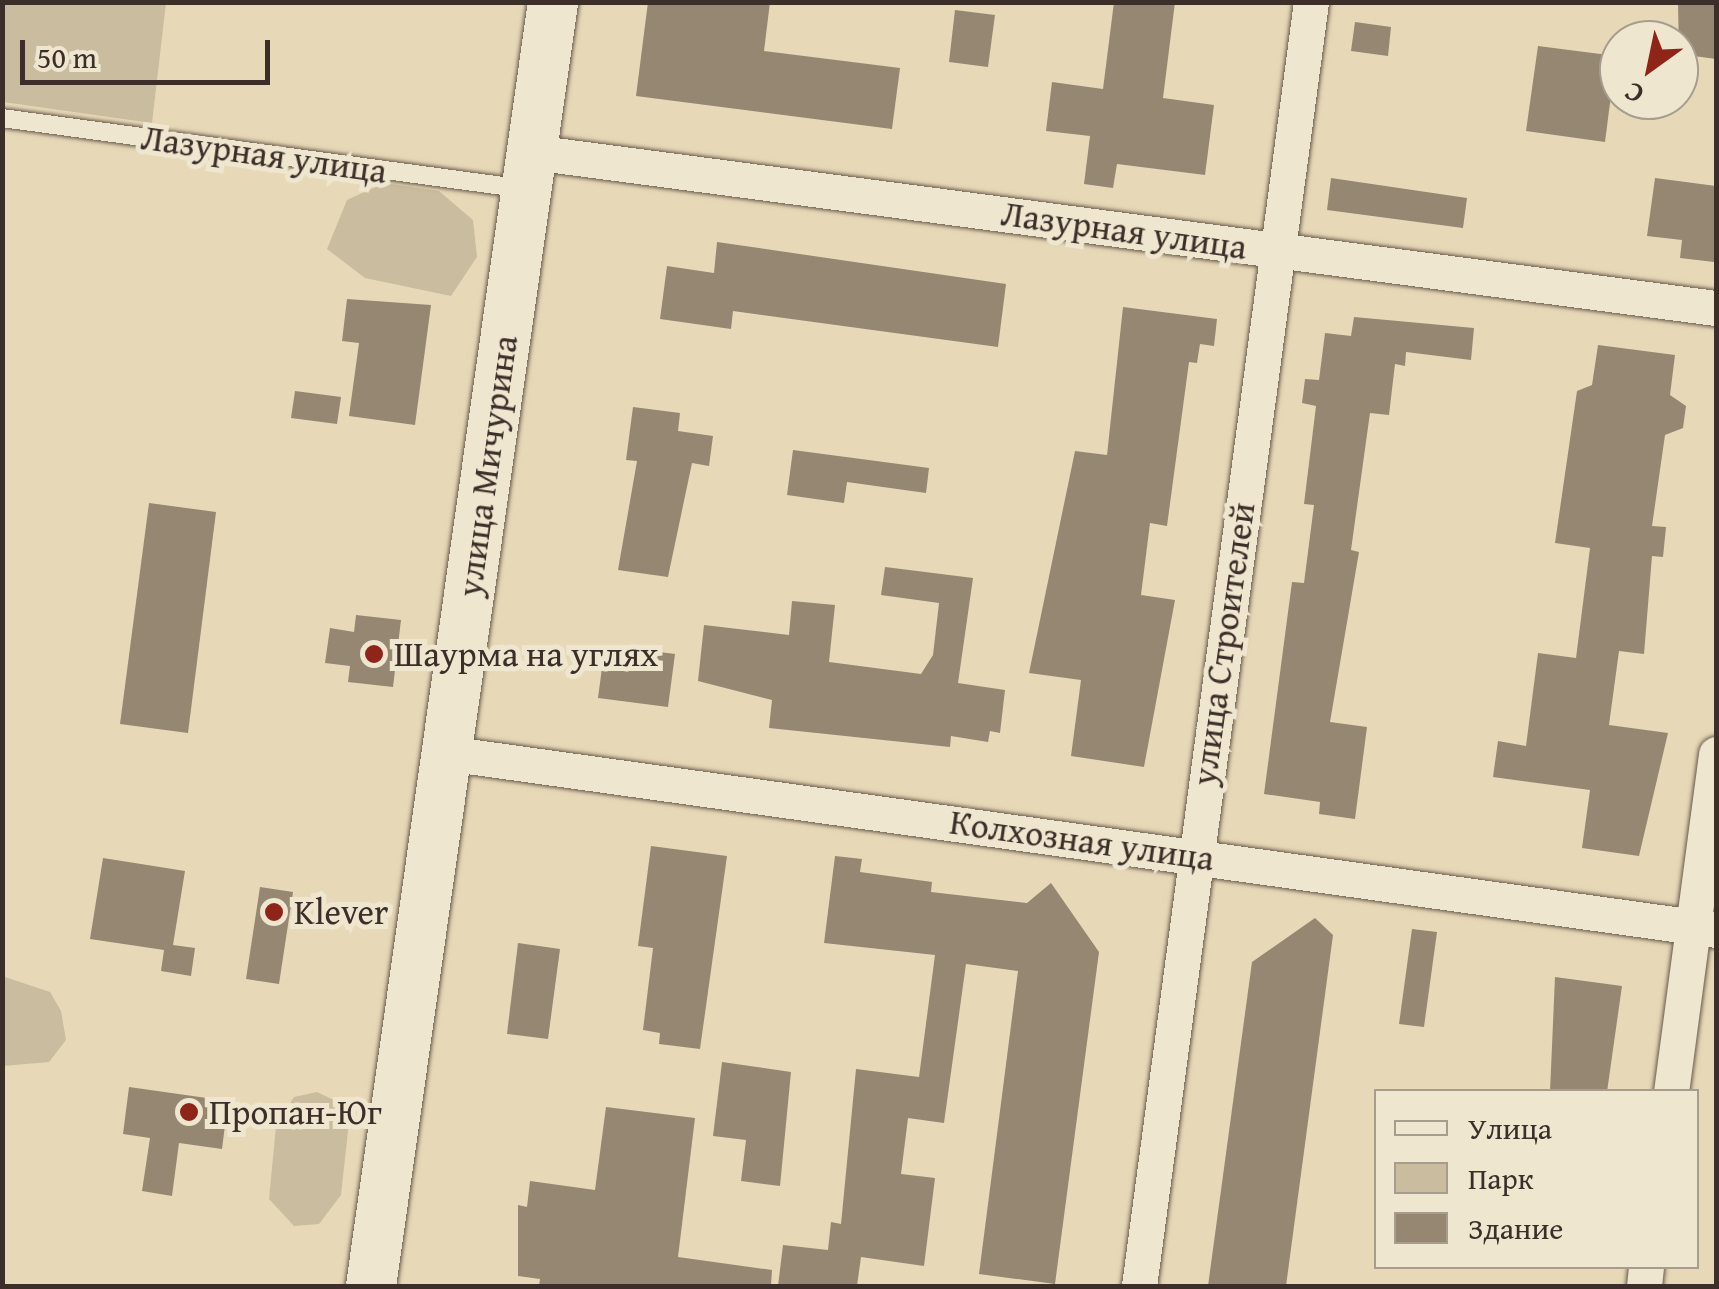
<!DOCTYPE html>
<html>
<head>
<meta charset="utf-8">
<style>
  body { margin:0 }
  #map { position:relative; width:1719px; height:1289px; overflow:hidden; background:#e7d9b7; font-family:"Gentium Book Plus",serif }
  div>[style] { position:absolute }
  .green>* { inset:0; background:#cabc9f }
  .building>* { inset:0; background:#958772 }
  .roads { filter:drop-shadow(0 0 2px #67594c) drop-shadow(0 0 2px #67594c) }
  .lane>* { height:18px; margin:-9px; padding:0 9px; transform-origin:9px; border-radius:9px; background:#efe6d0 }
  .street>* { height:35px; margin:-17.5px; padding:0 17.5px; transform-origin:17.5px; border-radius:17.5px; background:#efe6d0 }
  .secondary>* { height:50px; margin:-25px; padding:0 25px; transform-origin:25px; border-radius:25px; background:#efe6d0 }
  .dots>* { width:28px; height:28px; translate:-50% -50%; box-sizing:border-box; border:5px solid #efe6d0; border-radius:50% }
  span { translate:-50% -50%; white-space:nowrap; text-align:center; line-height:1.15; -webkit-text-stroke:10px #efe6d0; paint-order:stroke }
  .street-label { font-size:35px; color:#3c2e28 }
  .poi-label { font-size:35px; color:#3c2e28 }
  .left { translate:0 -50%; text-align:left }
  .frame { position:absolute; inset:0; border:5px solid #3c2e28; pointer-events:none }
  .legend { position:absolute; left:1374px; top:1089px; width:325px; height:180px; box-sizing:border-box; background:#efe6d0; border:2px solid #a79c8d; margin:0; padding:12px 18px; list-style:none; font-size:30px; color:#3c2e28 }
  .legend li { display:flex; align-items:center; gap:20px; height:50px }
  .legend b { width:50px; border:2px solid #a79c8d }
  .north { position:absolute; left:1599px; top:20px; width:100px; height:100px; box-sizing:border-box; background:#efe6d0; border:2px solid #a79c8d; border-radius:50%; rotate:213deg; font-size:28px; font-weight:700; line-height:40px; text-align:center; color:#3c2e28 }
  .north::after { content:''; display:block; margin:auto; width:35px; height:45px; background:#8f2418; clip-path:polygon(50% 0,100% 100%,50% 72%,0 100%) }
  .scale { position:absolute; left:20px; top:40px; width:250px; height:45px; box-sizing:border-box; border:5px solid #3c2e28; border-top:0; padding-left:12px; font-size:30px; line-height:35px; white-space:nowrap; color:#3c2e28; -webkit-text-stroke:8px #efe6d0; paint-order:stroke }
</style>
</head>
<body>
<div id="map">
  <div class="green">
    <div style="clip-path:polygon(3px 2px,166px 3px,152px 123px,3px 102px)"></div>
    <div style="clip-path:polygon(384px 183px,439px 191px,473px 220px,477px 257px,451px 296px,365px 278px,327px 249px,347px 200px)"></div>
    <div style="clip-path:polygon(2px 976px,50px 992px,61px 1011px,66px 1040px,49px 1062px,3px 1066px)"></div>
    <div style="clip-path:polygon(317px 1092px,338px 1102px,349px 1122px,341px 1195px,319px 1224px,294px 1226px,269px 1199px,276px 1126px,294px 1097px)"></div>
  </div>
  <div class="building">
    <div style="clip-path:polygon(648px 2px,770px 2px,764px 51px,900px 68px,892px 129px,636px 96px)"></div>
    <div style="clip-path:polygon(1114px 2px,1175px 2px,1163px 98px,1214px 105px,1205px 175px,1117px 164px,1113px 188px,1084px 184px,1090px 136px,1046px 131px,1052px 82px,1103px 89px)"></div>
    <div style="clip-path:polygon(1678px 2px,1716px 2px,1716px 59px,1679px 54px)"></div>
    <div style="clip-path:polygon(955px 10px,995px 15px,988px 67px,949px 62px)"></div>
    <div style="clip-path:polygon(1355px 22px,1391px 27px,1388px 56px,1351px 51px)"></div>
    <div style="clip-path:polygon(1538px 46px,1616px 56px,1605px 142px,1526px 131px)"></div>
    <div style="clip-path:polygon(1331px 178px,1467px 198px,1463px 228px,1327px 210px)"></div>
    <div style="clip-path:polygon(1655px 178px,1716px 186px,1714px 262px,1680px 258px,1682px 240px,1647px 236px)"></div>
    <div style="clip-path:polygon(717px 242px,1006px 284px,998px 347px,733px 311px,731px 329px,660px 319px,667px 266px,714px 273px)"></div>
    <div style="clip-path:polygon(347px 299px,431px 305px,415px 425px,349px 416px,359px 343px,342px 341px)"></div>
    <div style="clip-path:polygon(1123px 307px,1217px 319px,1214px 346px,1200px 344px,1197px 363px,1189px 362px,1167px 526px,1150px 523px,1141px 595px,1175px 600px,1144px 767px,1071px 756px,1081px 680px,1029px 673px,1075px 451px,1107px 455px)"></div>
    <div style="clip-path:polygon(1354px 317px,1474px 328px,1471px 360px,1406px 352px,1405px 366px,1395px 364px,1389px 415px,1370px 413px,1351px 550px,1359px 552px,1330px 722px,1367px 727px,1355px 819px,1319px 814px,1320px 802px,1264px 794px,1292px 582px,1304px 583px,1314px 505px,1304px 504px,1316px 406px,1302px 403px,1305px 379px,1319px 380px,1325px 333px,1351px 336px)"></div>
    <div style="clip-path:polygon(1598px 345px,1675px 355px,1670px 395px,1686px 406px,1683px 428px,1665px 435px,1652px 526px,1666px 527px,1663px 557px,1652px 556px,1644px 654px,1619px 651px,1609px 725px,1668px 733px,1639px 856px,1582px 848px,1590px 790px,1493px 777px,1498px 741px,1526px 746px,1538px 653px,1576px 658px,1590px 548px,1555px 543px,1577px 391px,1592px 385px)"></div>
    <div style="clip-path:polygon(295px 391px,341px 397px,337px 424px,291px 418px)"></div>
    <div style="clip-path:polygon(633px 407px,680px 413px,678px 431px,713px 436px,709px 466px,692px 463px,668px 577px,618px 570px,637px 461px,626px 460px)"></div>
    <div style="clip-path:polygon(793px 450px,929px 468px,926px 493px,847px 482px,844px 503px,787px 495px)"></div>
    <div style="clip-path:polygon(149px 503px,216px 512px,188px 733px,120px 724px)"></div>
    <div style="clip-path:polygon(885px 567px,973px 578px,958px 683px,1005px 690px,1000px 733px,990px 731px,988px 742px,951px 736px,950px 747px,769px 728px,772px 700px,698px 681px,704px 625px,789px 635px,792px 601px,835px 605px,829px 662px,921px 674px,933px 655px,939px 603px,881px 595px)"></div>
    <div style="clip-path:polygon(356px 615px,401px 620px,393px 687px,348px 682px,350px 666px,325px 663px,330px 628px,354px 632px)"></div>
    <div style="clip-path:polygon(605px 645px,675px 654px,668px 707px,598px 698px)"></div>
    <div style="clip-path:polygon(651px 846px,727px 856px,700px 1049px,659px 1044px,660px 1033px,643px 1030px,653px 948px,638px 946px)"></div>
    <div style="clip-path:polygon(835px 856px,862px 859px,860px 872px,932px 882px,931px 892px,1027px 903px,1051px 883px,1099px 952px,1055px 1284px,979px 1274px,1018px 971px,966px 964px,944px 1123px,908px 1118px,901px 1174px,935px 1178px,924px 1266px,861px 1257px,857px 1286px,778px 1286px,783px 1245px,828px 1250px,831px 1222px,841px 1224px,856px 1069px,919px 1077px,935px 955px,824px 943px)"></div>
    <div style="clip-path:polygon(103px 858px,185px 871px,173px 945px,195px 948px,191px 976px,161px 971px,164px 950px,90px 939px)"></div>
    <div style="clip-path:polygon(260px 887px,293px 892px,279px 984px,246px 979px)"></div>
    <div style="clip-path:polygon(1315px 918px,1333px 935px,1286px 1286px,1208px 1286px,1252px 962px)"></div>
    <div style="clip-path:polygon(1412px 929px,1437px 932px,1424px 1027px,1399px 1024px)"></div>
    <div style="clip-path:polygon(518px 943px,560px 949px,548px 1039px,507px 1034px)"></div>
    <div style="clip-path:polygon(1555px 977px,1622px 986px,1607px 1092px,1550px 1092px)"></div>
    <div style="clip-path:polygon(722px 1062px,791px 1072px,780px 1186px,741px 1181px,746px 1140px,713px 1136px)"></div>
    <div style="clip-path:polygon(129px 1087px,228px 1101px,222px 1149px,179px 1143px,172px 1196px,142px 1191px,150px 1138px,123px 1134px)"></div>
    <div style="clip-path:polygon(606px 1107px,695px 1118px,678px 1257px,772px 1270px,771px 1286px,539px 1286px,540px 1279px,518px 1276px,518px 1205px,527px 1207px,530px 1181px,595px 1190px)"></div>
  </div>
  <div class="roads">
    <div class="lane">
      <div style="left:2px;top:118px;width:528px;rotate:7.73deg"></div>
    </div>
    <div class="street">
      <div style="left:532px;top:152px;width:1194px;rotate:7.51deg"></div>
      <div style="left:446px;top:753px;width:1282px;rotate:7.93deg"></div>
      <div style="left:1671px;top:1092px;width:341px;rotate:-82.4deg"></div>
      <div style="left:1139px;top:1286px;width:1295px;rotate:-82.37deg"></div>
      <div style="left:1644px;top:1286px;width:20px;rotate:-84deg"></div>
    </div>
    <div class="secondary">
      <div style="left:371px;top:1286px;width:1297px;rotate:-81.93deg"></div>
    </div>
  </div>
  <div class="dots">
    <div style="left:374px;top:654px;background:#8f2418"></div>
    <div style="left:274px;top:912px;background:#8f2418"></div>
    <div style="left:189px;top:1112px;background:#8f2418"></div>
  </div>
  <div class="street-label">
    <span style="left:264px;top:154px;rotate:8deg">Лазурная улица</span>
    <span style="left:1124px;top:230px;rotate:8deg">Лазурная улица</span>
    <span style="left:487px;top:466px;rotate:-82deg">улица Мичурина</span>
    <span style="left:1223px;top:644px;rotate:-82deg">улица Строителей</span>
    <span style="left:1082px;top:840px;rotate:8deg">Колхозная улица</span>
  </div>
  <div class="poi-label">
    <span class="left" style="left:394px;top:654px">Шаурма на углях</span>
    <span class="left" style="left:294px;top:912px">Klever</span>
    <span class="left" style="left:209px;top:1112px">Пропан-Юг</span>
  </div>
  <div class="frame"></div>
  <ul class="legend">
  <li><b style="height:12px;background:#efe6d0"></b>Улица</li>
  <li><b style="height:28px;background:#cabc9f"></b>Парк</li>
  <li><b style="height:28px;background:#958772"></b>Здание</li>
  </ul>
  <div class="north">С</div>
  <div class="scale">50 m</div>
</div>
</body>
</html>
